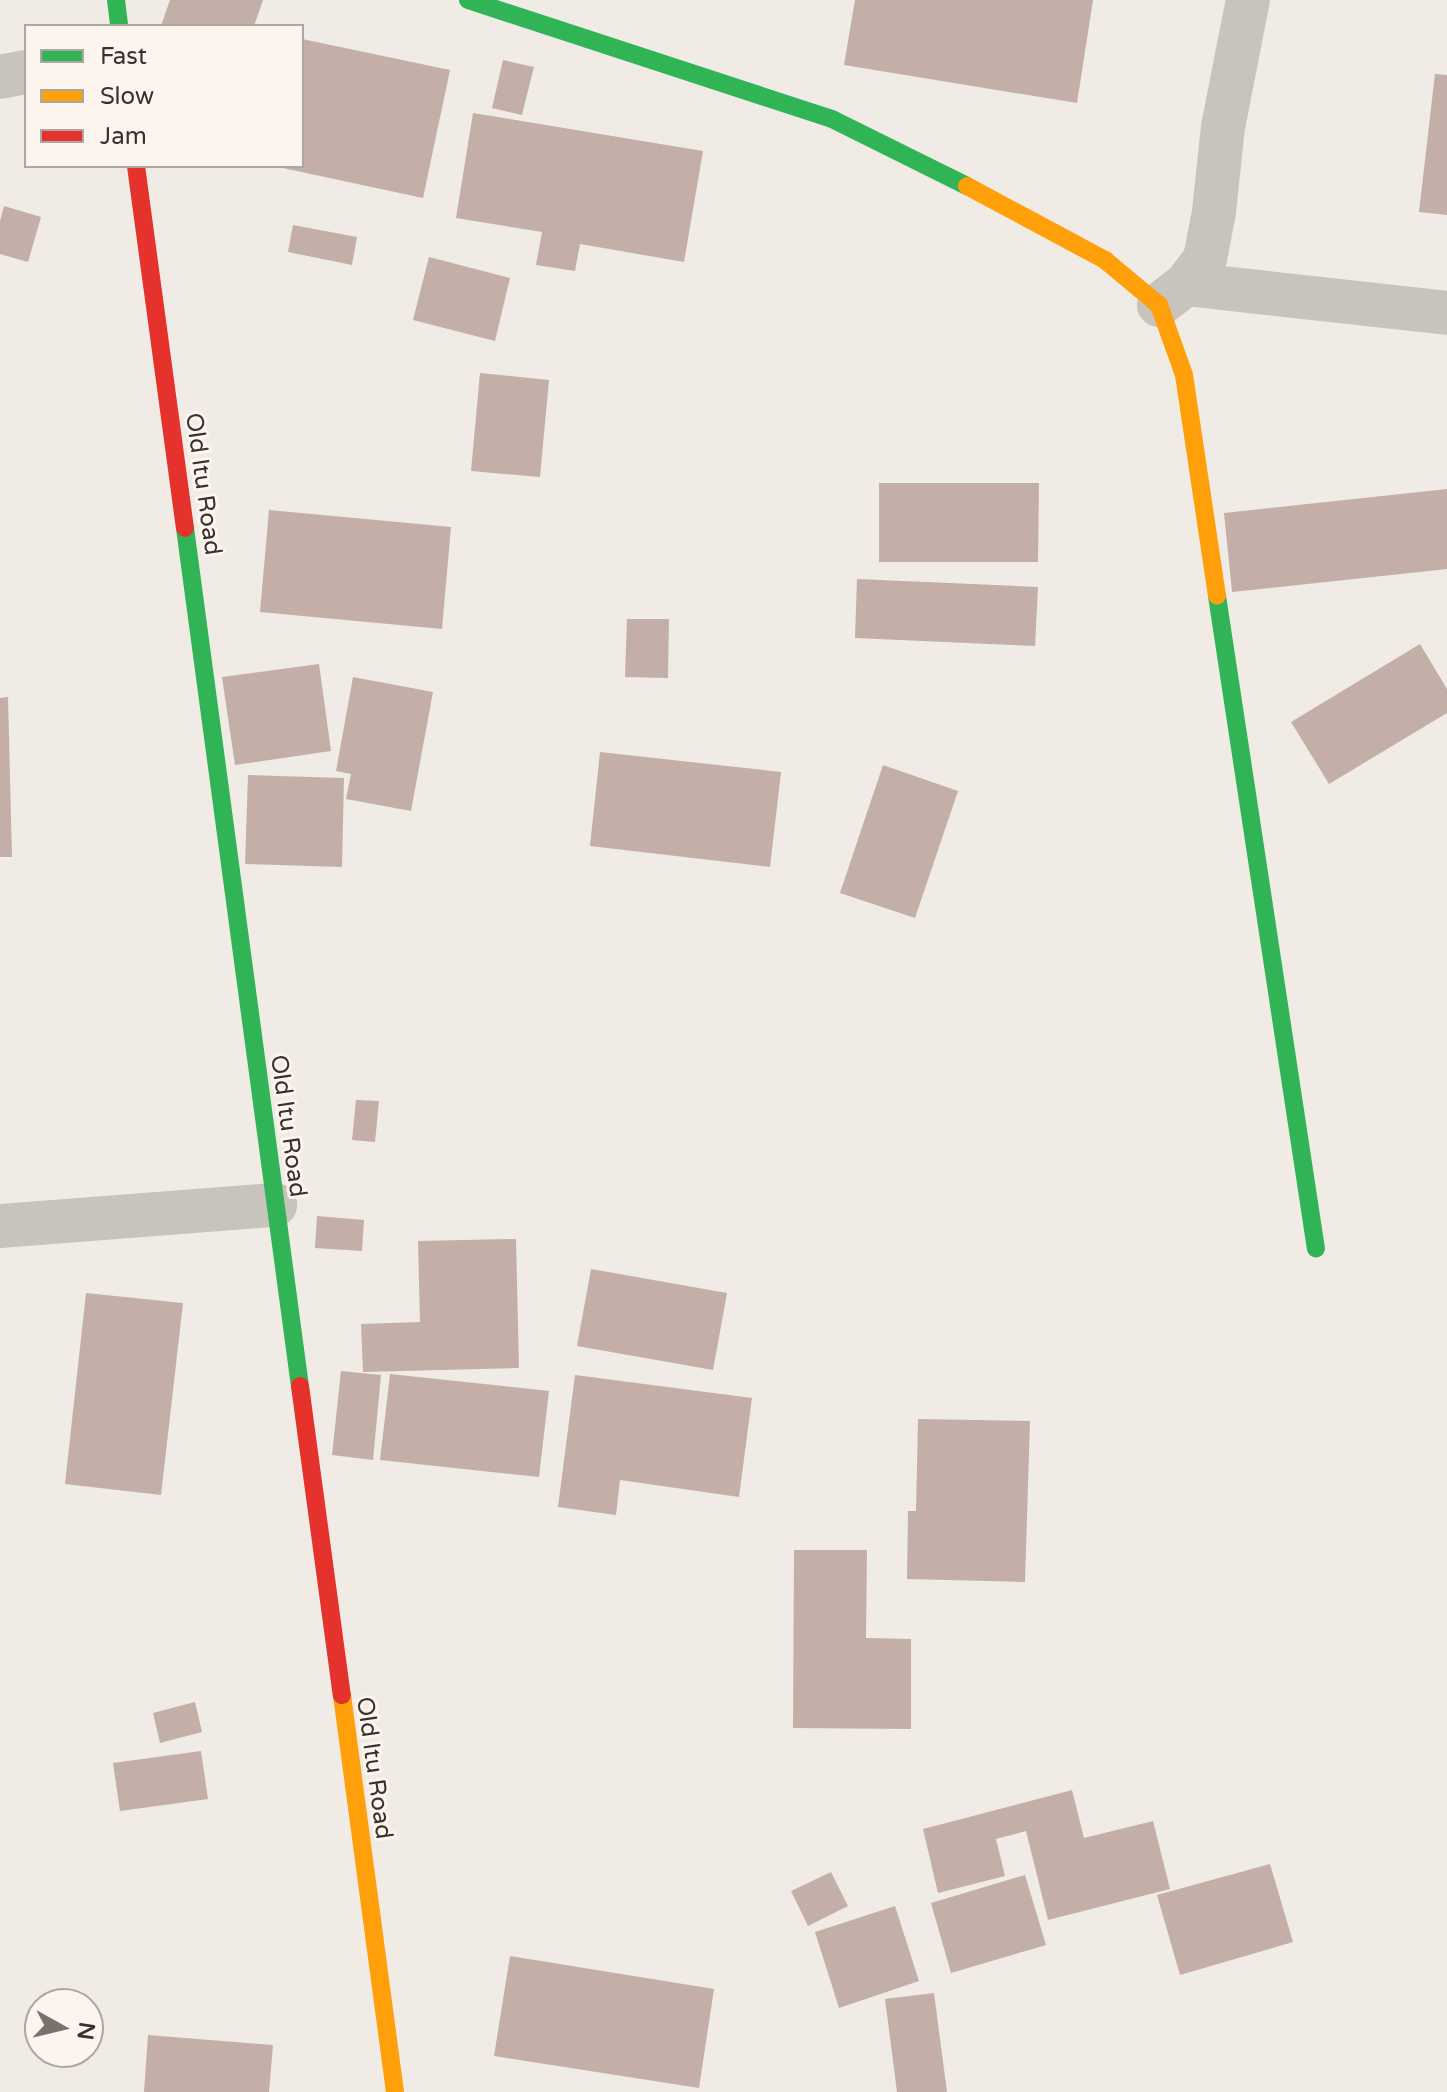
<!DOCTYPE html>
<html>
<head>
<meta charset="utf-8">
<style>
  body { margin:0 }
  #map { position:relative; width:1447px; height:2092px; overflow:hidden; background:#f0ebe5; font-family:"Varela Round",sans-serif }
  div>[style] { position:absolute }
  .building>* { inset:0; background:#c3afa7 }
  .street>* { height:44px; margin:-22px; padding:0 22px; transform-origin:22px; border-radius:22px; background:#c9c3be }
  .fast>* { height:18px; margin:-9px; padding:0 9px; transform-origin:9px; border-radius:9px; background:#30b455 }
  .slow>* { height:18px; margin:-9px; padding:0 9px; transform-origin:9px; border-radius:9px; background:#ff9f0a }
  .jam>* { height:18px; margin:-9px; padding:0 9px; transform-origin:9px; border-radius:9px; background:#e5322d }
  span { translate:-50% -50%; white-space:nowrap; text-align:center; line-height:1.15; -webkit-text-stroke:6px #fbf5ee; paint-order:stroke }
  .street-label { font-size:24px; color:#3b302b }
  .legend { position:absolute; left:24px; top:24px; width:280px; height:144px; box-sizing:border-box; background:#fbf5ee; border:2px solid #aea6a0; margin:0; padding:10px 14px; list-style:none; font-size:24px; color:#3b302b }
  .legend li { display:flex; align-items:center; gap:16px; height:40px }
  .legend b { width:40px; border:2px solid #aea6a0 }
  .north { position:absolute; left:24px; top:1988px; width:80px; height:80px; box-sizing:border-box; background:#fbf5ee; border:2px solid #aea6a0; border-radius:50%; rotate:98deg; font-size:22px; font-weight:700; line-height:32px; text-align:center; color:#3b302b }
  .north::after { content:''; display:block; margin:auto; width:28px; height:36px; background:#7a716c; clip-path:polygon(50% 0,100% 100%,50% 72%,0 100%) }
</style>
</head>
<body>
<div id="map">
  <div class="building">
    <div style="clip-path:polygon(170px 0,263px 0,254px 26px,161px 26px)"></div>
    <div style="clip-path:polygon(855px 0,1093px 0,1077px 103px,844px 65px)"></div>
    <div style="clip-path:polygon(302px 39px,450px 70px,423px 198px,278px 167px,302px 166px)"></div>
    <div style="clip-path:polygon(503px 60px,534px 67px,522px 115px,492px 108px)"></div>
    <div style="clip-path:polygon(1435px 74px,1447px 75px,1447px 215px,1419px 212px)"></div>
    <div style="clip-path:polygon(473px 113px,703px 151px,684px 262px,580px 244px,575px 271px,536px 265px,542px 232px,456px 218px)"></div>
    <div style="clip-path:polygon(4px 206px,41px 217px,28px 262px,0 254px,0 221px)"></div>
    <div style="clip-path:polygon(293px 225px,357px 237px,352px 265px,288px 252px)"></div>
    <div style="clip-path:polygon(429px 257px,510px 278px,495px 341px,413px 320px)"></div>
    <div style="clip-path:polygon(480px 373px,549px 380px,540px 477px,471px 471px)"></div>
    <div style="clip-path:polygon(879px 483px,1039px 483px,1038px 562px,879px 562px)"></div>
    <div style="clip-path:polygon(1447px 489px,1447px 569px,1232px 592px,1224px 513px)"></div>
    <div style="clip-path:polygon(269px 510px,451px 527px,442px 629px,260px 612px)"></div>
    <div style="clip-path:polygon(857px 579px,1038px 587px,1035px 646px,855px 638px)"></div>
    <div style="clip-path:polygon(627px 619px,669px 619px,668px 678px,625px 677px)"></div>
    <div style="clip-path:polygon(1420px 644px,1447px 689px,1447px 713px,1329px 784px,1291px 722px)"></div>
    <div style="clip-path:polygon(319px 664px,331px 751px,235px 765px,222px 677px)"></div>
    <div style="clip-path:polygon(353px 677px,433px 692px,411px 811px,346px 799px,351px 774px,336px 771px)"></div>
    <div style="clip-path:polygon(8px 697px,12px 857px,0 857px,0 698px)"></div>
    <div style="clip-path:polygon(600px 752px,781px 772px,770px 867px,590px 846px)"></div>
    <div style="clip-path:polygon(883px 765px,958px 791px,915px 918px,840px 893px)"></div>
    <div style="clip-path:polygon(248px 775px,344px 778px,342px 867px,245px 864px)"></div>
    <div style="clip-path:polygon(356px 1100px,379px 1101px,375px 1142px,352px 1140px)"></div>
    <div style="clip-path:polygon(317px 1216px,364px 1220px,362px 1251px,315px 1248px)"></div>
    <div style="clip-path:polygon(516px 1239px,519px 1368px,363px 1372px,361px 1324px,420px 1322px,418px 1241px)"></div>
    <div style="clip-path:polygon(591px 1269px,727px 1293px,713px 1370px,577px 1346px)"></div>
    <div style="clip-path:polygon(86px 1293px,183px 1303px,161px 1495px,65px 1484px)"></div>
    <div style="clip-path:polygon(341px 1371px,381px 1375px,373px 1460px,332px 1455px)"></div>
    <div style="clip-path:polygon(390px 1374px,549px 1391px,539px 1477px,380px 1460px)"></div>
    <div style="clip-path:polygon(575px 1375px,752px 1398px,739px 1497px,620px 1480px,616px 1515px,558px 1507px)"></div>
    <div style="clip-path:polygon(918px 1419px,1030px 1421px,1025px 1582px,907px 1579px,908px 1511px,916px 1511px)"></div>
    <div style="clip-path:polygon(794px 1550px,867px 1550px,866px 1638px,911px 1639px,911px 1729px,793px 1728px)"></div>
    <div style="clip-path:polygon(195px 1702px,202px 1732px,160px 1743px,153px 1713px)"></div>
    <div style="clip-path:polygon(201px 1751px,208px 1799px,120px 1811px,113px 1763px)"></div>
    <div style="clip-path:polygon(1072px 1790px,1084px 1838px,1153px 1821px,1170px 1889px,1048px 1920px,1026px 1831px,996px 1839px,1005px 1876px,938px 1893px,923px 1829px)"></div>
    <div style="clip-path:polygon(1270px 1864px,1293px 1942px,1180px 1975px,1157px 1895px)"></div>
    <div style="clip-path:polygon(831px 1872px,848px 1906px,808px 1926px,791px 1891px)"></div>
    <div style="clip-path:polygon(1025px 1875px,1046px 1945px,951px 1973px,931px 1903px)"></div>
    <div style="clip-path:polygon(895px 1906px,919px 1981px,839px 2008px,815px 1932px)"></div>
    <div style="clip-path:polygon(510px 1956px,714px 1989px,699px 2088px,494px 2056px)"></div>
    <div style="clip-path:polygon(934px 1993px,947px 2092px,897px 2092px,885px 1999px)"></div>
    <div style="clip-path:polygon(148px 2035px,273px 2045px,269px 2092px,144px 2092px)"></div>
  </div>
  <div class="street">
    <div style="left:0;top:77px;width:26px;rotate:-11deg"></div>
    <div style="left:1186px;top:284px;width:263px;rotate:6.3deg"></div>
    <div style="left:1159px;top:305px;width:34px;rotate:-38deg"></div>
    <div style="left:1186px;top:284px;width:31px;rotate:-53deg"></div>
    <div style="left:1205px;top:259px;width:48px;rotate:-79.2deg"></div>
    <div style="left:1214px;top:212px;width:85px;rotate:-84deg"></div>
    <div style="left:1223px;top:127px;width:129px;rotate:-78.9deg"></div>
    <div style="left:0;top:1226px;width:276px;rotate:-4.4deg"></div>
  </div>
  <div class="fast">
    <div style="left:116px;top:0;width:26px;rotate:83deg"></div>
    <div style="left:468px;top:0;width:383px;rotate:18.1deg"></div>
    <div style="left:832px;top:119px;width:151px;rotate:26.4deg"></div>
    <div style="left:185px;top:528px;width:866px;rotate:82.37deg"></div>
    <div style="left:1217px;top:596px;width:660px;rotate:81.38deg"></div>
  </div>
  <div class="slow">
    <div style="left:967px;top:186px;width:157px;rotate:28.2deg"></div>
    <div style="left:1105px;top:260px;width:70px;rotate:39.8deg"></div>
    <div style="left:1159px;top:305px;width:74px;rotate:70.3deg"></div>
    <div style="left:1184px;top:375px;width:223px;rotate:81.5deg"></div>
    <div style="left:342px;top:1695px;width:401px;rotate:82.4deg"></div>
  </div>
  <div class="jam">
    <div style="left:136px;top:166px;width:365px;rotate:82.3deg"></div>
    <div style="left:300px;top:1386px;width:312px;rotate:82.3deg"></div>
  </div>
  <div class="street-label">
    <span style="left:203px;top:484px;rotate:82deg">Old Itu Road</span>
    <span style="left:288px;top:1126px;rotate:82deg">Old Itu Road</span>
    <span style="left:374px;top:1768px;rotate:82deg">Old Itu Road</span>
  </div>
  <ul class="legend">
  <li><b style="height:10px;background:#30b455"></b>Fast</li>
  <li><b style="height:10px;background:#ff9f0a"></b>Slow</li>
  <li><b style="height:10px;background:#e5322d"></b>Jam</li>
  </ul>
  <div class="north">N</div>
</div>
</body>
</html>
